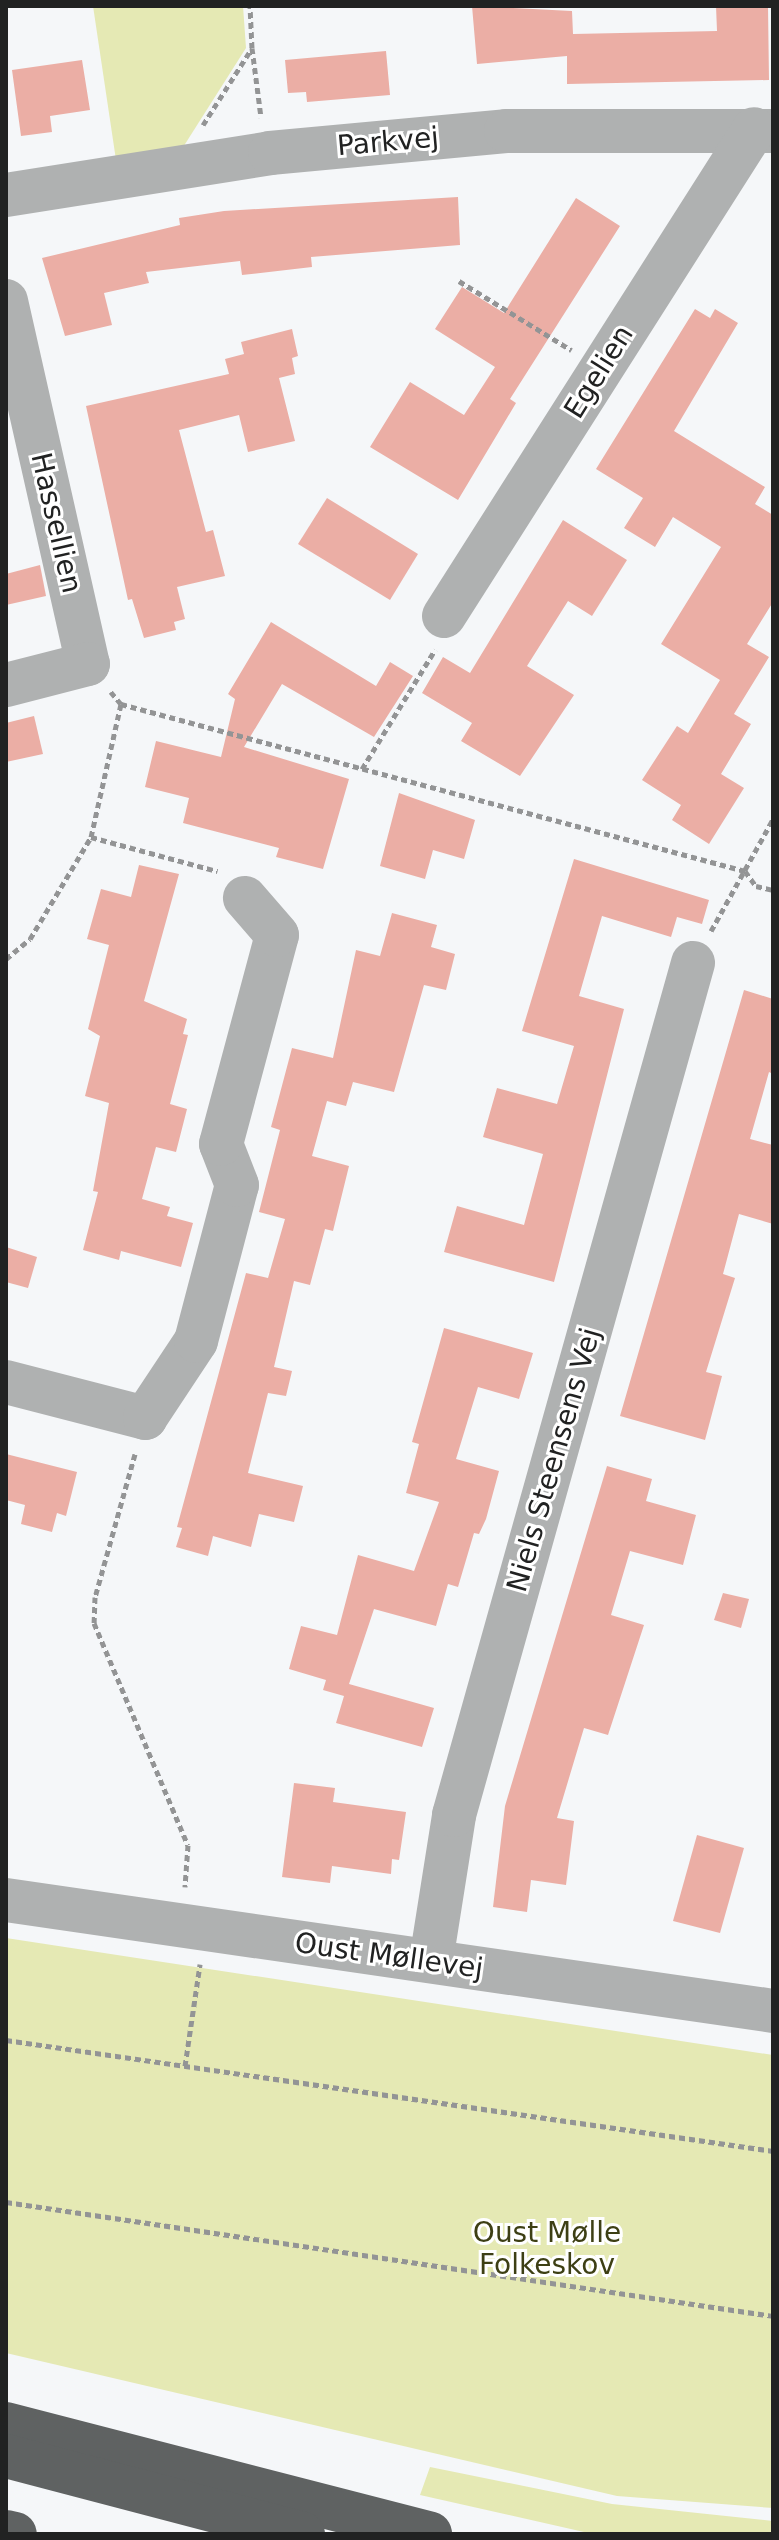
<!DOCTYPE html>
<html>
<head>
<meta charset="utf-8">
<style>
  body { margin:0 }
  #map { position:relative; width:779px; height:2540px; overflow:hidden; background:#f5f7f9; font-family:"DejaVu Sans",sans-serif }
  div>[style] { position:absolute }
  .green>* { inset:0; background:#e5e9b4 }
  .building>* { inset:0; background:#ebaea5 }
  .path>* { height:5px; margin-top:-2.5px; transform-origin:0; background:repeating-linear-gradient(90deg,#939495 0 6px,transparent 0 10px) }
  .minor>* { height:44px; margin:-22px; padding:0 22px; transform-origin:22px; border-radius:22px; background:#afb1b1 }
  .highway>* { height:44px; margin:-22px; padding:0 22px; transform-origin:22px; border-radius:22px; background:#5f6262 }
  span { translate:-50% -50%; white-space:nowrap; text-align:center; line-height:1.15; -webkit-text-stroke:6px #fff; paint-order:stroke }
  .street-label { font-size:28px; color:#212222 }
  .park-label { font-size:28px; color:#3d3f14 }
  .frame { position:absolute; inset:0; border:8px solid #212222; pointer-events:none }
</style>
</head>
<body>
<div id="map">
  <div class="green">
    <div style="clip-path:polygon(93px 6px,243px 6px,246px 48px,180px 152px,116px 160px)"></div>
    <div style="clip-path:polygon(6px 1938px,773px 2055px,773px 2508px,617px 2496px,6px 2353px)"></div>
    <div style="clip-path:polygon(430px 2467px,612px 2504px,773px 2521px,773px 2534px,584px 2532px,420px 2495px)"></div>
  </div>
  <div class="building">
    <div style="clip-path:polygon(472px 6px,572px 11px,573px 34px,717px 31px,716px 6px,768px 6px,769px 80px,567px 84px,567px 56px,477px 64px)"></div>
    <div style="clip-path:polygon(386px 51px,390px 95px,307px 102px,306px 92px,288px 93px,285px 60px)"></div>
    <div style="clip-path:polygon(82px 60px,90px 110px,50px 116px,52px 132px,21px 136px,12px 70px)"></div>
    <div style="clip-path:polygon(458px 197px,460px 245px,311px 257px,312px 267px,242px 275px,240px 261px,146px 272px,149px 283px,104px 293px,112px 325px,65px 336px,42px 258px,180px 225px,179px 218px,224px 211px)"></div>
    <div style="clip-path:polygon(576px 198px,620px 226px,510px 399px,516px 403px,458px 500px,370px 447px,410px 382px,464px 415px,495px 367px,435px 329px,462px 287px,504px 313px)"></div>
    <div style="clip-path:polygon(695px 309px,710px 318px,715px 309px,738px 323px,674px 431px,765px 487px,755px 504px,773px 515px,773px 602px,747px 644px,769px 657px,734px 714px,751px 724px,721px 774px,744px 788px,709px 844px,672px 820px,681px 805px,642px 780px,677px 726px,688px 733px,720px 680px,661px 644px,721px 547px,673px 517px,655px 547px,624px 528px,643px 498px,596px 469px)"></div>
    <div style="clip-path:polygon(292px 329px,298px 356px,292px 358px,295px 374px,279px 378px,295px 441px,248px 452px,239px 415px,179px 430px,206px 532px,213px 530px,225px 576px,177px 587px,185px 619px,174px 622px,176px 630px,144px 638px,132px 599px,128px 600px,86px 406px,229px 374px,225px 359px,244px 354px,241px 342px)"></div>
    <div style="clip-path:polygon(327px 498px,418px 554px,390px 600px,298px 544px)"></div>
    <div style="clip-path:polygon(563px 520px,627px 560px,592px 616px,568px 601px,527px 666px,574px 695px,520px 776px,461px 741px,472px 723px,422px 693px,443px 657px,470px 673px)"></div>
    <div style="clip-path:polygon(40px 565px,46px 596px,6px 605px,6px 574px)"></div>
    <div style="clip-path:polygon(271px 622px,376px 686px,390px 662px,413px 676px,374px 737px,282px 684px,244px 747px,349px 779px,323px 869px,276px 857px,279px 848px,183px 823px,189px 798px,145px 787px,156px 741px,221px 757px,235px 699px,228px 694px)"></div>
    <div style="clip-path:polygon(34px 716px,43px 754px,6px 762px,6px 723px)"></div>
    <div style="clip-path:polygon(399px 793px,475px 820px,464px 859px,433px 850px,425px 879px,380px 866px)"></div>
    <div style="clip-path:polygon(574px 859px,709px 900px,702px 924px,677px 917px,671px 937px,602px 916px,579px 996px,624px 1009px,554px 1282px,444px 1252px,457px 1206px,524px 1225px,543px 1154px,483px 1137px,497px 1088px,557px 1104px,574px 1046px,522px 1031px)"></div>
    <div style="clip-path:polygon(139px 865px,179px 874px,144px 1001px,187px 1019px,183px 1034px,188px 1035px,170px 1104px,187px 1109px,176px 1152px,156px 1147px,142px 1199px,170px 1207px,167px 1216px,193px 1223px,181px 1267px,121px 1251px,119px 1260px,83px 1250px,98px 1192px,93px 1191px,109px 1103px,85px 1096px,100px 1036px,88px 1029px,109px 945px,87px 939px,101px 889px,131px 897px)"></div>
    <div style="clip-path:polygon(392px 913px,437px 925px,431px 947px,455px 954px,446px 990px,424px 985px,394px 1092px,353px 1082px,346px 1106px,327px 1101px,312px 1156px,349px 1166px,333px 1231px,325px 1229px,310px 1285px,294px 1281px,274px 1367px,292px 1371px,286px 1396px,268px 1393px,248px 1473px,303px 1486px,294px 1522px,259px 1514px,251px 1547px,213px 1536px,208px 1556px,176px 1547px,182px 1528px,177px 1527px,246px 1273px,268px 1278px,285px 1219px,259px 1212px,280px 1130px,271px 1127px,292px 1048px,333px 1058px,356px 950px,380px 956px)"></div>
    <div style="clip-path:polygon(744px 990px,773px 999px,773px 1074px,769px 1072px,750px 1139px,773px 1145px,773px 1224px,739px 1214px,723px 1274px,735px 1278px,706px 1372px,722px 1376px,705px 1440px,620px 1416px)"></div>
    <div style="clip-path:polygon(6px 1247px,37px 1257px,28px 1288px,6px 1282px)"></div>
    <div style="clip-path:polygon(444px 1328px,533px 1353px,519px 1399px,478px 1387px,456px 1459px,499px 1471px,486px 1519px,479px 1534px,474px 1533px,458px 1587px,448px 1584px,436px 1626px,374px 1609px,349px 1684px,434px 1708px,422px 1747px,336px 1723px,344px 1696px,323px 1690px,326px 1680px,289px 1669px,301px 1626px,337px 1635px,358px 1555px,414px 1571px,439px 1502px,406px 1493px,419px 1444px,412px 1442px)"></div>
    <div style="clip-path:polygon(6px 1454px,77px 1472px,66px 1516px,57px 1513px,52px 1532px,21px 1524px,25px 1505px,6px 1500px)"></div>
    <div style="clip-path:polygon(607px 1466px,652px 1479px,646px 1501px,696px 1515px,683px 1565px,630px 1551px,611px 1615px,644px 1625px,608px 1735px,584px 1728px,557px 1818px,574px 1821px,566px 1885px,531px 1880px,527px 1912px,493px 1907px,505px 1806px)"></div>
    <div style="clip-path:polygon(723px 1593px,749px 1599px,741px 1628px,714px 1620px)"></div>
    <div style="clip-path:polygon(294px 1783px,335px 1788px,333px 1802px,406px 1812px,399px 1860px,392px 1859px,391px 1874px,332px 1866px,330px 1883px,282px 1877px)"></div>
    <div style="clip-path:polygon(697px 1835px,744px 1848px,720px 1933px,673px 1921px)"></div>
  </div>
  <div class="path">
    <div style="left:252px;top:48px;width:70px;rotate:82.6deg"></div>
    <div style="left:203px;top:125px;width:91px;rotate:-57.5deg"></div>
    <div style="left:252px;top:48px;width:42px;rotate:-92.7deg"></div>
    <div style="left:459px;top:281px;width:132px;rotate:31.6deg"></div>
    <div style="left:121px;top:704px;width:646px;rotate:14.98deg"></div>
    <div style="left:745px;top:871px;width:19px;rotate:54deg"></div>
    <div style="left:756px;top:886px;width:17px;rotate:13deg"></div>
    <div style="left:362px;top:769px;width:140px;rotate:-58.5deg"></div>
    <div style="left:91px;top:837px;width:131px;rotate:15.1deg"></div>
    <div style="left:711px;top:931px;width:128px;rotate:-61deg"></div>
    <div style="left:6px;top:959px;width:31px;rotate:-40deg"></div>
    <div style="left:30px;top:939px;width:119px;rotate:-59.1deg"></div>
    <div style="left:91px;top:837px;width:136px;rotate:-77.3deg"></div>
    <div style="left:121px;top:704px;width:16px;rotate:-130deg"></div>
    <div style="left:135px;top:1454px;width:148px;rotate:105.6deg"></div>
    <div style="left:95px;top:1597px;width:26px;rotate:92deg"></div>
    <div style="left:94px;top:1623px;width:241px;rotate:67.1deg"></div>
    <div style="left:188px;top:1845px;width:42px;rotate:94.1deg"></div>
    <div style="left:6px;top:2040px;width:775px;rotate:8.23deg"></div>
    <div style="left:185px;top:2066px;width:103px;rotate:-81.6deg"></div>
    <div style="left:6px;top:2202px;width:775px;rotate:8.45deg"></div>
  </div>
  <div class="minor">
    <div style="left:6px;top:195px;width:267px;rotate:-9deg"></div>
    <div style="left:270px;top:153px;width:237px;rotate:-5.3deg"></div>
    <div style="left:506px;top:131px;width:267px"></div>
    <div style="left:6px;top:301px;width:372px;rotate:77.3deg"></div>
    <div style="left:88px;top:664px;width:85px;rotate:165.6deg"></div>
    <div style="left:444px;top:616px;width:577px;rotate:-57.52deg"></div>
    <div style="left:6px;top:1382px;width:144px;rotate:14.5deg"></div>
    <div style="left:145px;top:1418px;width:92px;rotate:-56.5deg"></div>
    <div style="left:196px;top:1341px;width:161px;rotate:-75.3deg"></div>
    <div style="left:237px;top:1185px;width:44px;rotate:-111.3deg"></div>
    <div style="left:221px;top:1144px;width:216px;rotate:-75deg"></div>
    <div style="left:277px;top:935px;width:49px;rotate:-130.9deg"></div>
    <div style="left:6px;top:1900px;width:775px;rotate:8.23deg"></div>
    <div style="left:431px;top:1961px;width:148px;rotate:-81deg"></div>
    <div style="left:454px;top:1815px;width:885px;rotate:-74.33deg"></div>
  </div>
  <div class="highway">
    <div style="left:6px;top:2424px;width:438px;rotate:14.5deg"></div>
    <div style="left:6px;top:2456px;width:307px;rotate:14.7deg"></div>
    <div style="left:6px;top:2532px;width:9px;rotate:13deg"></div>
  </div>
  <div class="street-label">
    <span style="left:388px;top:142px;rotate:-5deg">Parkvej</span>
    <span style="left:599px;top:372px;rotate:-58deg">Egelien</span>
    <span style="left:56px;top:523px;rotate:77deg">Hassellien</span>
    <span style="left:554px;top:1460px;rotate:-74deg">Niels Steensens Vej</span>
    <span style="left:389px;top:1956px;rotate:8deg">Oust Møllevej</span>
  </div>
  <div class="park-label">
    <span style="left:547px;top:2249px">Oust Mølle<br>Folkeskov</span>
  </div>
  <div class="frame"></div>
</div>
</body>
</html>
